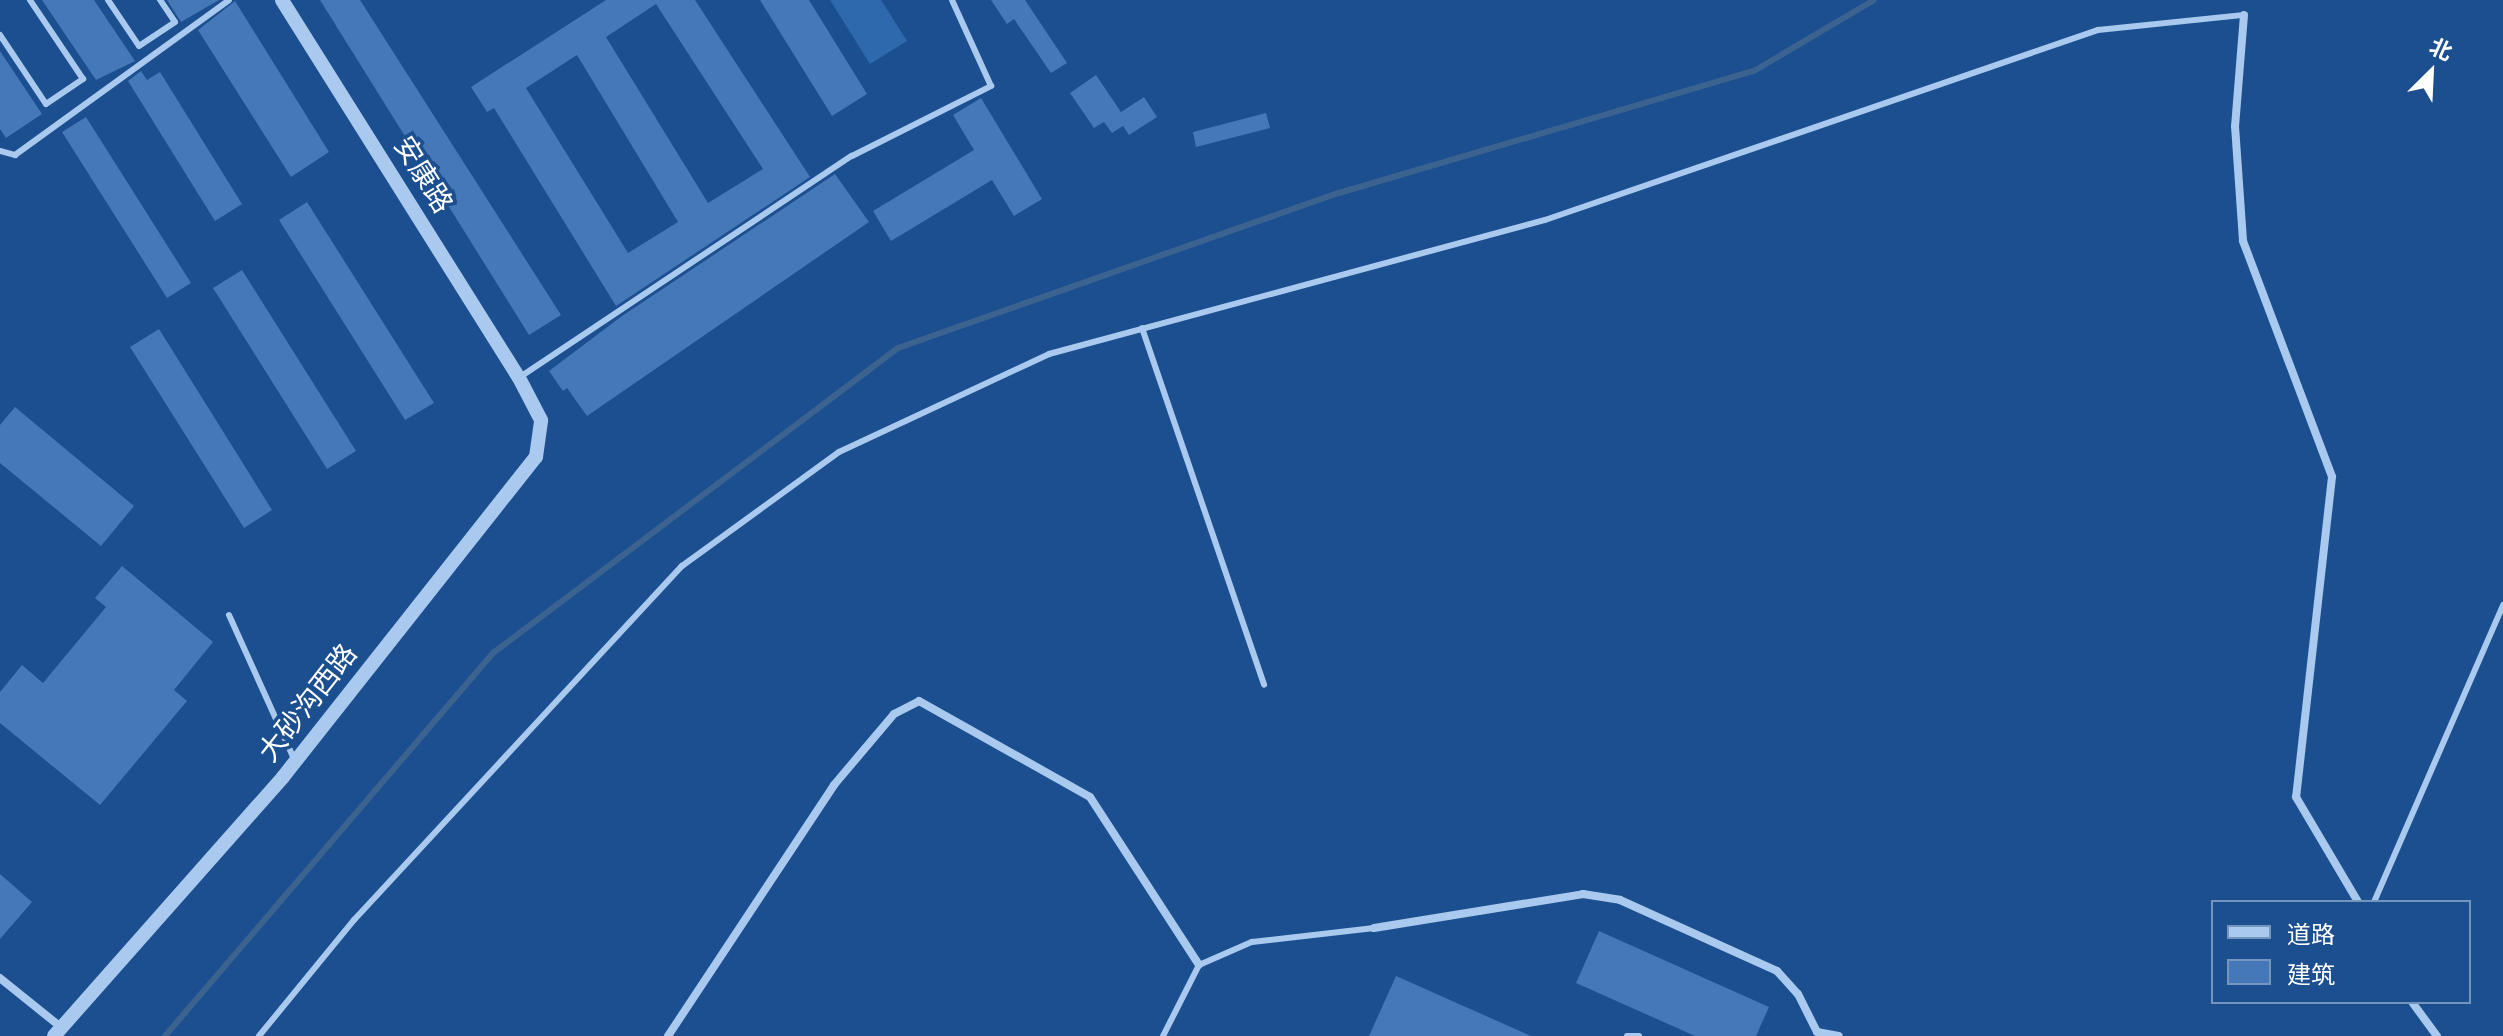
<!DOCTYPE html>
<html>
<head>
<meta charset="utf-8">
<style>
  body { margin:0 }
  #map { position:relative; width:2503px; height:1036px; overflow:hidden; background:#1b4f8f; font-family:"Varela Round","Noto Sans SC",sans-serif }
  div>[style] { position:absolute }
  .green>* { inset:0; background:#2e69ad }
  .stream>* { height:6px; margin:-3px; padding:0 3px; transform-origin:3px; border-radius:3px; background:#3c6290 }
  .building>* { inset:0; background:#4478b7 }
  .service>* { height:6px; margin:-3px; padding:0 3px; transform-origin:3px; border-radius:3px; background:#a9c9ee }
  .minor>* { height:8px; margin:-4px; padding:0 4px; transform-origin:4px; border-radius:4px; background:#a9c9ee }
  .tertiary>* { height:14px; margin:-7px; padding:0 7px; transform-origin:7px; border-radius:7px; background:#a9c9ee }
  span { translate:-50% -50%; white-space:nowrap; text-align:center; line-height:1.15; -webkit-text-stroke:7px #1b4f8f; paint-order:stroke }
  .street-label { font-size:28px; color:#fff }
  .legend { position:absolute; left:2211px; top:900px; width:260px; height:104px; box-sizing:border-box; background:#1b4f8f; border:2px solid #7695bc; margin:0; padding:10px 14px; list-style:none; font-size:24px; color:#fff }
  .legend li { display:flex; align-items:center; gap:16px; height:40px }
  .legend b { width:40px; border:2px solid #7695bc }
  .north { position:absolute; left:2391px; top:32px; width:80px; height:80px; -webkit-text-stroke:6px #1b4f8f; paint-order:stroke; rotate:24deg; font-size:22px; font-weight:700; line-height:32px; text-align:center; color:#fff }
  .north::after { content:''; display:block; margin:auto; width:28px; height:36px; background:#fff; clip-path:polygon(50% 0,100% 100%,50% 72%,0 100%) }
</style>
</head>
<body>
<div id="map">
  <div class="green">
    <div style="clip-path:polygon(830px 0,881px 0,907px 41px,870px 64px)"></div>
  </div>
  <div class="stream">
    <div style="left:165px;top:1036px;width:504px;rotate:-49.42deg"></div>
    <div style="left:493px;top:653px;width:507px;rotate:-36.98deg"></div>
    <div style="left:898px;top:348px;width:467px;rotate:-19.4deg"></div>
    <div style="left:1339px;top:193px;width:433px;rotate:-16.4deg"></div>
    <div style="left:1754px;top:71px;width:139px;rotate:-30.6deg"></div>
  </div>
  <div class="building">
    <div style="clip-path:polygon(42px 0,94px 0,135px 61px,96px 80px)"></div>
    <div style="clip-path:polygon(167px 0,219px 0,181px 22px)"></div>
    <div style="clip-path:polygon(320px 0,360px 0,561px 315px,529px 335px)"></div>
    <div style="clip-path:polygon(evenodd,606px 0,695px 0,810px 177px,616px 306px,494px 108px,487px 112px,471px 87px,606px 0,656px 4px,763px 169px,708px 203px,606px 37px,656px 4px,606px 0,577px 55px,678px 222px,628px 253px,526px 88px,577px 55px)"></div>
    <div style="clip-path:polygon(760px 0,809px 0,867px 94px,832px 116px)"></div>
    <div style="clip-path:polygon(991px 0,1025px 0,1067px 63px,1051px 73px,1014px 19px,1007px 24px)"></div>
    <div style="clip-path:polygon(235px 1px,329px 152px,291px 177px,198px 30px)"></div>
    <div style="clip-path:polygon(0 51px,42px 114px,6px 138px,0 129px)"></div>
    <div style="clip-path:polygon(141px 71px,147px 80px,160px 72px,242px 204px,215px 221px,128px 81px)"></div>
    <div style="clip-path:polygon(1096px 75px,1121px 112px,1144px 97px,1157px 117px,1129px 135px,1123px 126px,1112px 133px,1104px 122px,1094px 128px,1070px 93px)"></div>
    <div style="clip-path:polygon(981px 98px,1042px 199px,1014px 216px,992px 180px,891px 241px,873px 211px,974px 150px,953px 115px)"></div>
    <div style="clip-path:polygon(1266px 113px,1270px 128px,1196px 147px,1193px 132px)"></div>
    <div style="clip-path:polygon(86px 117px,191px 283px,167px 298px,62px 132px)"></div>
    <div style="clip-path:polygon(835px 174px,869px 222px,587px 416px,567px 388px,563px 391px,549px 371px,622px 316px)"></div>
    <div style="clip-path:polygon(307px 202px,434px 403px,405px 420px,279px 220px)"></div>
    <div style="clip-path:polygon(242px 270px,356px 451px,327px 469px,213px 288px)"></div>
    <div style="clip-path:polygon(159px 329px,272px 510px,244px 528px,130px 347px)"></div>
    <div style="clip-path:polygon(15px 407px,134px 506px,101px 546px,0 463px,0 425px)"></div>
    <div style="clip-path:polygon(122px 566px,213px 642px,174px 690px,187px 701px,100px 805px,0 723px,0 692px,22px 665px,43px 683px,106px 607px,95px 598px)"></div>
    <div style="clip-path:polygon(0 874px,32px 902px,0 939px)"></div>
    <div style="clip-path:polygon(1599px 931px,1769px 1007px,1756px 1036px,1695px 1036px,1576px 983px)"></div>
    <div style="clip-path:polygon(1396px 976px,1531px 1036px,1369px 1036px)"></div>
  </div>
  <div class="service">
    <div style="left:108px;top:0;width:55px;rotate:56deg"></div>
    <div style="left:139px;top:46px;width:43px;rotate:-33.7deg"></div>
    <div style="left:175px;top:22px;width:27px;rotate:-124deg"></div>
    <div style="left:0;top:35px;width:83px;rotate:56.3deg"></div>
    <div style="left:46px;top:104px;width:45px;rotate:-34deg"></div>
    <div style="left:83px;top:79px;width:95px;rotate:-123.9deg"></div>
    <div style="left:0;top:151px;width:16px;rotate:15deg"></div>
    <div style="left:15px;top:155px;width:264px;rotate:-35.9deg"></div>
    <div style="left:1142px;top:328px;width:377px;rotate:71.1deg"></div>
    <div style="left:520px;top:377px;width:399px;rotate:-33.7deg"></div>
    <div style="left:852px;top:156px;width:156px;rotate:-26.7deg"></div>
    <div style="left:991px;top:86px;width:94px;rotate:-114.4deg"></div>
    <div style="left:229px;top:615px;width:160px;rotate:65.7deg"></div>
    <div style="left:2374px;top:902px;width:324px;rotate:-66.5deg"></div>
    <div style="left:259px;top:1036px;width:150px;rotate:-50.7deg"></div>
    <div style="left:354px;top:920px;width:483px;rotate:-47.2deg"></div>
    <div style="left:682px;top:566px;width:194px;rotate:-36deg"></div>
    <div style="left:839px;top:452px;width:232px;rotate:-25deg"></div>
    <div style="left:1049px;top:354px;width:514px;rotate:-15.12deg"></div>
    <div style="left:1545px;top:220px;width:585px;rotate:-18.96deg"></div>
    <div style="left:2098px;top:30px;width:147px;rotate:-5.9deg"></div>
    <div style="left:1163px;top:1036px;width:80px;rotate:-63.1deg"></div>
    <div style="left:1199px;top:965px;width:58px;rotate:-23.5deg"></div>
    <div style="left:1252px;top:942px;width:123px;rotate:-6.5deg"></div>
    <div style="left:1627px;top:1036px;width:12px"></div>
  </div>
  <div class="minor">
    <div style="left:2244px;top:15px;width:111px;rotate:94.6deg"></div>
    <div style="left:2235px;top:126px;width:115px;rotate:86deg"></div>
    <div style="left:2243px;top:241px;width:252px;rotate:69.3deg"></div>
    <div style="left:2332px;top:477px;width:322px;rotate:96.4deg"></div>
    <div style="left:2296px;top:797px;width:122px;rotate:59.4deg"></div>
    <div style="left:1374px;top:928px;width:212px;rotate:-9.2deg"></div>
    <div style="left:1583px;top:894px;width:37px;rotate:9deg"></div>
    <div style="left:1620px;top:900px;width:172px;rotate:24.3deg"></div>
    <div style="left:1777px;top:971px;width:31px;rotate:48deg"></div>
    <div style="left:1798px;top:994px;width:42px;rotate:63.4deg"></div>
    <div style="left:1817px;top:1032px;width:22px;rotate:10deg"></div>
    <div style="left:0;top:978px;width:80px;rotate:38.9deg"></div>
    <div style="left:2412px;top:1002px;width:42px;rotate:53.7deg"></div>
    <div style="left:668px;top:1036px;width:301px;rotate:-56.5deg"></div>
    <div style="left:834px;top:785px;width:93px;rotate:-49.8deg"></div>
    <div style="left:894px;top:714px;width:28px;rotate:-27deg"></div>
    <div style="left:919px;top:701px;width:196px;rotate:29.3deg"></div>
    <div style="left:1090px;top:797px;width:200px;rotate:57deg"></div>
  </div>
  <div class="tertiary">
    <div style="left:54px;top:1036px;width:346px;rotate:-48.5deg"></div>
    <div style="left:283px;top:777px;width:408px;rotate:-51.7deg"></div>
    <div style="left:536px;top:457px;width:37px;rotate:-82deg"></div>
    <div style="left:541px;top:420px;width:47px;rotate:-117.6deg"></div>
    <div style="left:519px;top:378px;width:446px;rotate:-122.1deg"></div>
  </div>
  <div class="street-label">
    <span style="left:423px;top:175px;rotate:58deg">安康路</span>
    <span style="left:308px;top:703px;rotate:-52deg">大砂沟西路</span>
  </div>
  <ul class="legend">
  <li><b style="height:10px;background:#a9c9ee"></b>道路</li>
  <li><b style="height:22px;background:#4478b7"></b>建筑</li>
  </ul>
  <div class="north">北</div>
</div>
</body>
</html>
